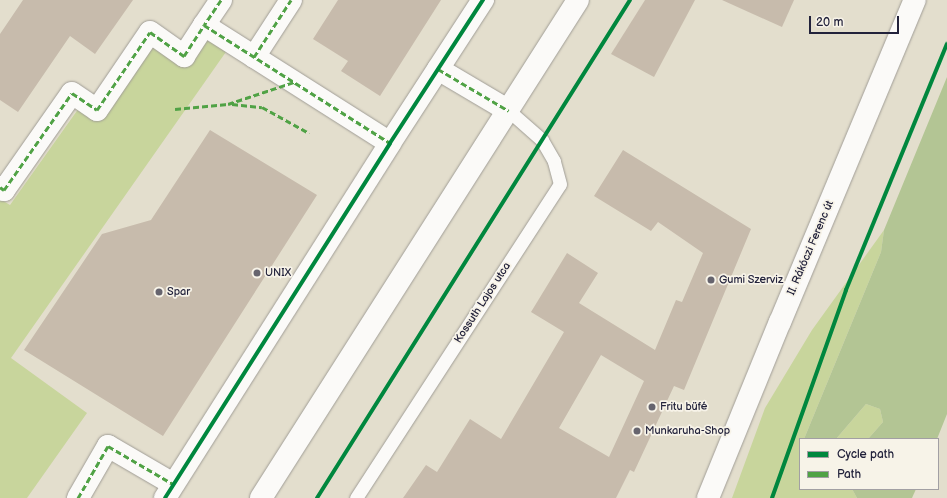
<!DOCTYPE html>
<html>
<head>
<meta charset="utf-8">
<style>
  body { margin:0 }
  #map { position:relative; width:947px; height:498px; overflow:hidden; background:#e3decd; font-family:"Balsamiq Sans",sans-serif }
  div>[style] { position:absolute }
  .green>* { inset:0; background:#c8d59c }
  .forest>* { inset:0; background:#b3c594 }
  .building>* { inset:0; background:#c7bbac }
  .roads { filter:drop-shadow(0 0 1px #a09d96) drop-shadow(0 0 1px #a09d96) }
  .lane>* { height:13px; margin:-6.5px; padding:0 6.5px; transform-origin:6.5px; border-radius:6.5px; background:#fbfaf8 }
  .street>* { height:22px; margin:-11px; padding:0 11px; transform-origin:11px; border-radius:11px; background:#fbfaf8 }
  .secondary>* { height:22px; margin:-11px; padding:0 11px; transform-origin:11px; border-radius:11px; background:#fbfaf8 }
  .quiet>* { height:3px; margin-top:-1.5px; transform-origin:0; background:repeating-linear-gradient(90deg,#50a245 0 6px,transparent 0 9px) }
  .cycleway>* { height:4px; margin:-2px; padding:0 2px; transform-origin:2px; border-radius:2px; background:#00873e }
  .dots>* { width:11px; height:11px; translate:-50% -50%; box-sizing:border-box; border:2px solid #f7f3e8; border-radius:50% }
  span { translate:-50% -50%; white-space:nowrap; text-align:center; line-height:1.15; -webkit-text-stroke:3.5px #f7f3e8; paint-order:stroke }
  .street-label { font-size:11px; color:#22223b }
  .poi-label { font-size:11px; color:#22223b }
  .left { translate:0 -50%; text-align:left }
  .legend { position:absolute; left:799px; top:438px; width:140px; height:52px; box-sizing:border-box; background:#f7f3e8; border:1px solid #a29fa3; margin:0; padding:5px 7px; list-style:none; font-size:12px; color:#22223b }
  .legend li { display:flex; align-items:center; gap:8px; height:20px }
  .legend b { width:20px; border:1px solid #a29fa3 }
  .scale { position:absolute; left:809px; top:16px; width:90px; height:18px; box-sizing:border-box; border:2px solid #22223b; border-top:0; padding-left:5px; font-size:12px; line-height:14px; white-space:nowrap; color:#22223b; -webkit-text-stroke:3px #f7f3e8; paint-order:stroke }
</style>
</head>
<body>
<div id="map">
  <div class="green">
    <div style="clip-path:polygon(206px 35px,228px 49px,11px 358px,87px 413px,27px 498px,0 498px,0 199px,10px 205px,79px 108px,96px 121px,151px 44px,184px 67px)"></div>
    <div style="clip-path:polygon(884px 230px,881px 252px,804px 439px,800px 439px,800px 489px,852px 489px,857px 498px,732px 498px,765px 408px,812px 330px)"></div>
    <div style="clip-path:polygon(866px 404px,880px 409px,883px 422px,868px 439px,836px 439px)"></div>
  </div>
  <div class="forest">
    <div style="clip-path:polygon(947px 77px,947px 414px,937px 439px,868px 439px,883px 422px,880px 409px,866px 404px,836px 439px,804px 439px,881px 252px,884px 230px)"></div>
    <div style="clip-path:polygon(852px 489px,916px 489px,912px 498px,857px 498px)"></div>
  </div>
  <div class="building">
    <div style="clip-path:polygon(23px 0,133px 0,95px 54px,70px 36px,18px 112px,0 100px,0 34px)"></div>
    <div style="clip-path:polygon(338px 0,441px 0,380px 96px,341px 71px,348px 61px,313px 39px)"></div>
    <div style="clip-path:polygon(645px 0,695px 0,654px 77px,611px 54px)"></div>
    <div style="clip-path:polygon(722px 0,794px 0,782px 27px)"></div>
    <div style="clip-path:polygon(210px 130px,317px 195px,163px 436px,24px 350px,102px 234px,151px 220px)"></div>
    <div style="clip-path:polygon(evenodd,623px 150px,751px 229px,684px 390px,674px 386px,634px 472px,630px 470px,616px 498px,403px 498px,426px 465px,437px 472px,470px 419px,501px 439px,564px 332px,531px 312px,567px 253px,598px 273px,579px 303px,655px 350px,676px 300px,682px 302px,703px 253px,658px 222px,651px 231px,594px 196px,623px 150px,601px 355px,644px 381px,609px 457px,559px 428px,601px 355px)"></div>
  </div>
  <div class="roads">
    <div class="lane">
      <div style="left:356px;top:498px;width:374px;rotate:-57deg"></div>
      <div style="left:560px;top:184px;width:24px;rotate:-105deg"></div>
      <div style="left:554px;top:161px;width:24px;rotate:-120deg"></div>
      <div style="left:542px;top:140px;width:44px;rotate:-138.7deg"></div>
    </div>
    <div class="street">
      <div style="left:221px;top:0;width:30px;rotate:124deg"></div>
      <div style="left:204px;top:25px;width:220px;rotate:32.4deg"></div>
      <div style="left:254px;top:57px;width:68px;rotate:-57deg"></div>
      <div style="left:438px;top:69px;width:82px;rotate:30.6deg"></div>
      <div style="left:0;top:187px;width:5px;rotate:37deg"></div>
      <div style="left:4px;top:190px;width:118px;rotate:-55deg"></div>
      <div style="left:72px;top:93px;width:30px;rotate:34deg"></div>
      <div style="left:97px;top:110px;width:94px;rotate:-55.8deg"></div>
      <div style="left:150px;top:32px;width:42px;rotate:35.2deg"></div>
      <div style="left:184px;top:56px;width:37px;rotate:-57deg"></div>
      <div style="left:78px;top:498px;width:60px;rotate:-60deg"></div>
      <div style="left:108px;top:446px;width:75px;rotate:30.3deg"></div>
      <div style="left:165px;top:498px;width:420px;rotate:-57.6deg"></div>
      <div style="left:390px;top:143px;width:171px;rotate:-57deg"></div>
    </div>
    <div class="secondary">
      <div style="left:261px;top:498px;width:590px;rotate:-57.52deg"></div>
      <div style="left:708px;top:498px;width:190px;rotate:-67.8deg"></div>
      <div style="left:780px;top:322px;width:349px;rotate:-67.3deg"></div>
    </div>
  </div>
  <div class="quiet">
    <div style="left:221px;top:0;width:30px;rotate:124deg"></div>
    <div style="left:204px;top:25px;width:220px;rotate:32.4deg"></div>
    <div style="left:254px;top:57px;width:68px;rotate:-57deg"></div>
    <div style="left:438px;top:69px;width:82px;rotate:30.6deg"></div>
    <div style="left:232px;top:104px;width:30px;rotate:6deg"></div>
    <div style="left:262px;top:107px;width:54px;rotate:29deg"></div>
    <div style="left:175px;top:109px;width:53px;rotate:-5.4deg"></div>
    <div style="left:228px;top:104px;width:70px;rotate:-18.4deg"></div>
    <div style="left:0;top:187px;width:5px;rotate:37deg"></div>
    <div style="left:4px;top:190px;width:118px;rotate:-55deg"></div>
    <div style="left:72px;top:93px;width:30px;rotate:34deg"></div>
    <div style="left:97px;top:110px;width:94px;rotate:-55.8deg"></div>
    <div style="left:150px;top:32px;width:42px;rotate:35.2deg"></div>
    <div style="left:184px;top:56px;width:37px;rotate:-57deg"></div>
    <div style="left:78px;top:498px;width:60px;rotate:-60deg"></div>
    <div style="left:108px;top:446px;width:75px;rotate:30.3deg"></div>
  </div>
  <div class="cycleway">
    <div style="left:165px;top:498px;width:420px;rotate:-57.6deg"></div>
    <div style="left:390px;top:143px;width:171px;rotate:-57deg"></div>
    <div style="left:317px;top:498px;width:588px;rotate:-57.85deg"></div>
    <div style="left:772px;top:498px;width:221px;rotate:-70.4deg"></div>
    <div style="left:846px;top:290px;width:266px;rotate:-67.7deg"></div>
  </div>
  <div class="dots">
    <div style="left:257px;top:273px;background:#66646e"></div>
    <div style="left:711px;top:280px;background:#66646e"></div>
    <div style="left:159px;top:292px;background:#66646e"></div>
    <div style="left:652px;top:407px;background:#66646e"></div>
    <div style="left:637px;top:431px;background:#66646e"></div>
  </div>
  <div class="street-label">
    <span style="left:811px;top:248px;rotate:-67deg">II. Rákóczi Ferenc út</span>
    <span style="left:483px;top:303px;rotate:-57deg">Kossuth Lajos utca</span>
  </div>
  <div class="poi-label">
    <span class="left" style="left:265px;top:273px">UNIX</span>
    <span class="left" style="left:719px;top:280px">Gumi Szerviz</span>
    <span class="left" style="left:167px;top:292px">Spar</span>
    <span class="left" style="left:660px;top:407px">Fritu büfé</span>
    <span class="left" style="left:645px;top:431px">Munkaruha-Shop</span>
  </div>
  <ul class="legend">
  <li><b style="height:5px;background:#00873e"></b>Cycle path</li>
  <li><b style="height:5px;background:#50a245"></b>Path</li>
  </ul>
  <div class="scale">20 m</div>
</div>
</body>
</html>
